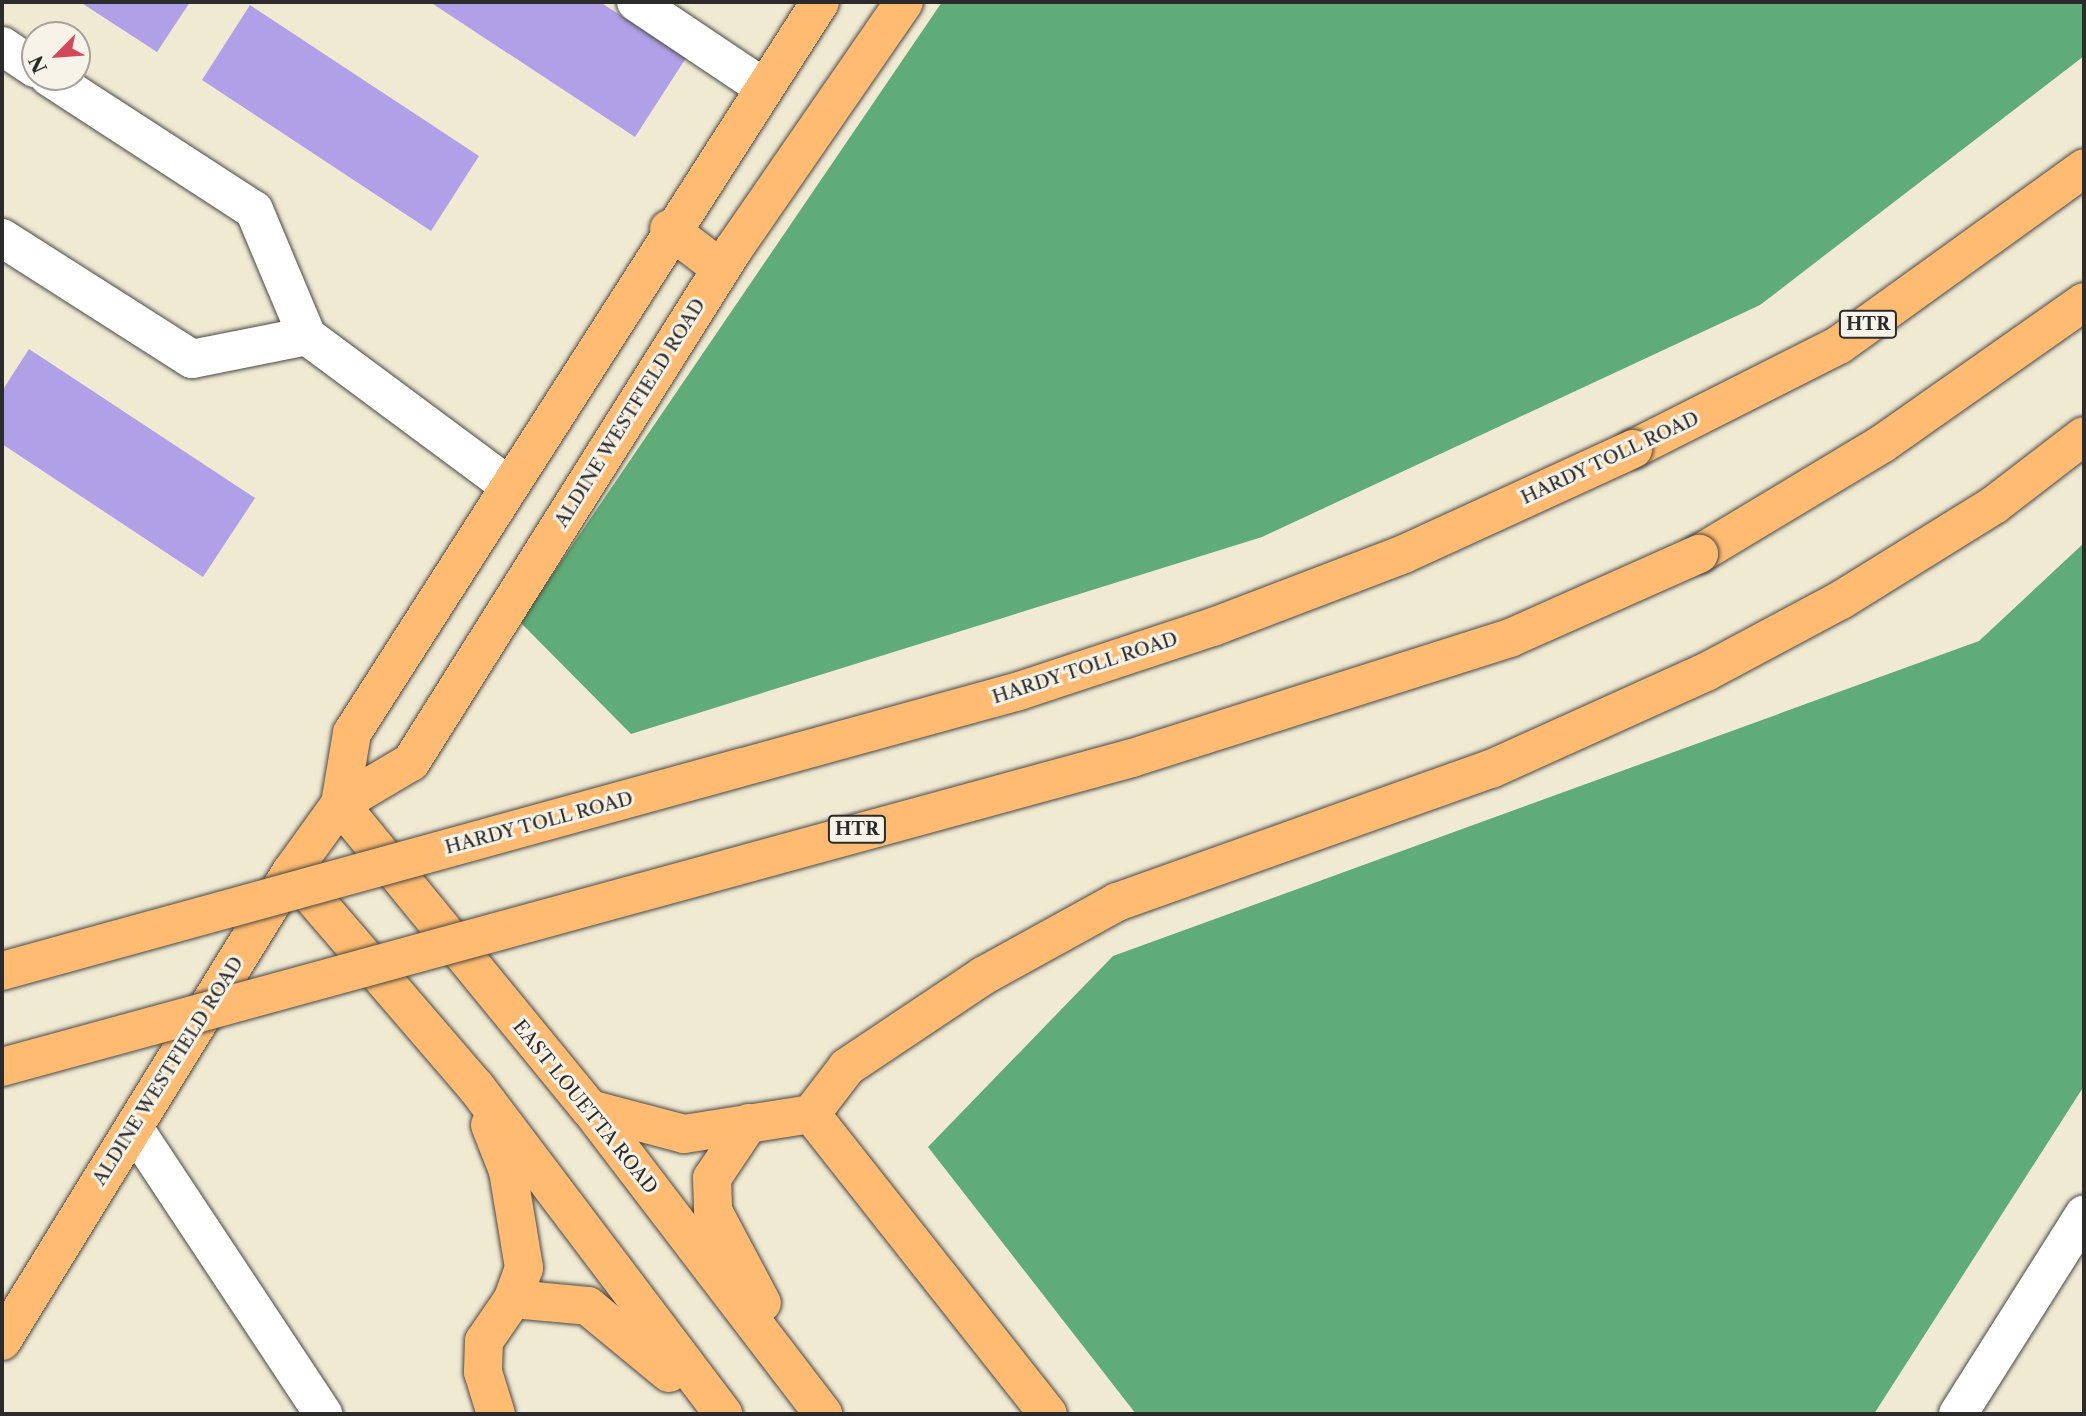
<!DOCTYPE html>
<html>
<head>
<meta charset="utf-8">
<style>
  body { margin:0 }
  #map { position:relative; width:2086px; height:1416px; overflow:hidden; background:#f0ead3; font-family:"Libre Caslon Text",serif }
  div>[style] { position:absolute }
  .forest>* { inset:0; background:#5fac78 }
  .building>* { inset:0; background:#b0a0e8 }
  .roads { filter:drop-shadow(0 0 2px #494844) drop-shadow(0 0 2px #494844) }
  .minor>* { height:38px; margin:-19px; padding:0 19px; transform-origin:19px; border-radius:19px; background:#fff }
  .major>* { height:38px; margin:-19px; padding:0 19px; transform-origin:19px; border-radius:19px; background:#ffbb71 }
  .highway>* { height:38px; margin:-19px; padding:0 19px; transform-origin:19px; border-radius:19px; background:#ffbb71 }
  .bridges { filter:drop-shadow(0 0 2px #494844) drop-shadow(0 0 2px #494844) }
  .highway-bridge>* { height:38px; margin:-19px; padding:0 19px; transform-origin:19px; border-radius:19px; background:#ffbb71 }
  span { translate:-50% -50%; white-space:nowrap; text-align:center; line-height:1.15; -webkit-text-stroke:6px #f7f3e8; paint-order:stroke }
  .shield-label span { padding:2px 5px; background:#f7f3e8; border:2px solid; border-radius:5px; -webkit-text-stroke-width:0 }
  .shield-label { font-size:18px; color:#2b2b2b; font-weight:700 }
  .street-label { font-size:19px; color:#2b2b2b }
  .frame { position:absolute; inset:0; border:4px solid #2b2b2b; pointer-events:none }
  .north { position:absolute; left:21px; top:21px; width:70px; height:70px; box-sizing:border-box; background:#f7f3e8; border:2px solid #a5a39c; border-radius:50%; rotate:245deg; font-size:19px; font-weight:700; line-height:28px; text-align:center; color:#2b2b2b }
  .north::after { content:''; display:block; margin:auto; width:24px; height:32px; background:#d1495b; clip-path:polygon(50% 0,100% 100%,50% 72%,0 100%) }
</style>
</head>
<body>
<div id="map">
  <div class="forest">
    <div style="clip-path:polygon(942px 2px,2084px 2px,2084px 56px,1760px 305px,1262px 537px,631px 734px,520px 622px)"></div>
    <div style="clip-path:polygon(2084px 543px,2084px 1086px,1874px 1414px,1136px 1414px,928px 1147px,1113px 956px,1979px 641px)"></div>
  </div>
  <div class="building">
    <div style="clip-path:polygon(80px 2px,190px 2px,157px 52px)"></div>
    <div style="clip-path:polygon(430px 2px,600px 2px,686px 58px,635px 137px)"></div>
    <div style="clip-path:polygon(250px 5px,479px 156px,431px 231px,202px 80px)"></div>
    <div style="clip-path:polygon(29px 349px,255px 498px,203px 577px,2px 444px,2px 391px)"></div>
  </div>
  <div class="roads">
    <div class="minor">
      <div style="left:636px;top:2px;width:153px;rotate:33.8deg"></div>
      <div style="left:2px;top:46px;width:40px;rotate:34deg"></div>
      <div style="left:49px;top:77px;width:244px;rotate:33deg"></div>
      <div style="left:254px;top:210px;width:137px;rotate:67.2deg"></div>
      <div style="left:307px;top:336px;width:252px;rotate:36.6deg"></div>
      <div style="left:2px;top:238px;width:225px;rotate:32.5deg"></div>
      <div style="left:192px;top:359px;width:117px;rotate:-11.3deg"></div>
      <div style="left:134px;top:1128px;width:343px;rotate:56.5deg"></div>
      <div style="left:1958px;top:1414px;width:236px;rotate:-57.7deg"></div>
    </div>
    <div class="major">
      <div style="left:669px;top:229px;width:64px;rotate:37.4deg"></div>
      <div style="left:340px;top:804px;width:72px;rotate:-80.4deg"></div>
      <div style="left:352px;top:733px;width:868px;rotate:-57.37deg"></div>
      <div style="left:340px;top:804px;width:394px;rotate:50.7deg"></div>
      <div style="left:590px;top:1109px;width:384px;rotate:52.6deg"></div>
      <div style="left:291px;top:872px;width:284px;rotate:49.3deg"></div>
      <div style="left:476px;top:1087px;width:410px;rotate:52.9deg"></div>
      <div style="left:590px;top:1109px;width:97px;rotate:14.9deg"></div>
      <div style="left:684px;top:1134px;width:129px;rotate:-8.9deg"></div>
      <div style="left:811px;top:1114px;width:382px;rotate:51.7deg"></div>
      <div style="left:749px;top:1123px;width:66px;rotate:123.9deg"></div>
      <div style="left:712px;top:1178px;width:33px;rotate:88deg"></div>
      <div style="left:713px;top:1211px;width:104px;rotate:62deg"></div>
      <div style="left:490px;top:1125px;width:49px;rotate:68.6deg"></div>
      <div style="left:508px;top:1171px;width:98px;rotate:80.6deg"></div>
      <div style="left:524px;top:1268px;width:33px;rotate:110deg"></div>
      <div style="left:513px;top:1299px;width:51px;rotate:124.6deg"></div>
      <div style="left:484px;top:1341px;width:31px;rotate:92deg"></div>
      <div style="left:483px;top:1372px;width:44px;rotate:72.8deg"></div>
      <div style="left:513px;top:1299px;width:75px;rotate:5.3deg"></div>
      <div style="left:588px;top:1306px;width:105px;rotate:39.6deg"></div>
      <div style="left:2px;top:1341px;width:551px;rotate:-58.36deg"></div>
      <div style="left:291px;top:872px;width:84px;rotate:-54.2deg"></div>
      <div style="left:340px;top:804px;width:82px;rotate:-30.6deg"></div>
      <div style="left:411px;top:762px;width:605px;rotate:-57.83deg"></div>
      <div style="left:733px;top:250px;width:301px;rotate:-55.4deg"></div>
    </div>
    <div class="highway">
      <div style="left:1633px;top:449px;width:231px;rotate:-26.8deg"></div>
      <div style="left:1839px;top:345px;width:302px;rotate:-35.8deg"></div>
      <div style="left:1699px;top:554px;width:214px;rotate:-31deg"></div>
      <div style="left:1882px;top:444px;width:247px;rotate:-35.1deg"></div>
      <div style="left:811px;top:1114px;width:59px;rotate:-52.5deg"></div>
      <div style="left:847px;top:1067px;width:164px;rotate:-33.8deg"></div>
      <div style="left:983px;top:976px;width:153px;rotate:-28.9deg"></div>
      <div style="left:1117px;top:902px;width:397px;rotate:-19.6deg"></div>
      <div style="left:1491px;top:769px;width:236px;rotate:-24.3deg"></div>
      <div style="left:1706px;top:672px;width:153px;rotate:-28.1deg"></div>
      <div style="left:1841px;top:600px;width:180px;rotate:-31.8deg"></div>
      <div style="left:1994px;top:505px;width:113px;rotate:-37.5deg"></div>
    </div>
  </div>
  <div class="bridges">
    <div class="highway-bridge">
      <div style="left:2px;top:971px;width:1055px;rotate:-15.39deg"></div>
      <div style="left:1019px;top:691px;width:204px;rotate:-18.3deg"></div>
      <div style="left:1213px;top:627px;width:204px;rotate:-20.9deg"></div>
      <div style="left:1404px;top:554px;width:252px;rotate:-24.6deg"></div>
      <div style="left:2px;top:1067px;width:1171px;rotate:-15.29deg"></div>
      <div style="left:1132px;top:758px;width:397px;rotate:-17.6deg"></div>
      <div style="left:1510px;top:638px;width:207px;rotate:-24deg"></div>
    </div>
  </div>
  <div class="shield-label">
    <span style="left:1868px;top:324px">HTR</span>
    <span style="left:857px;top:829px">HTR</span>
  </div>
  <div class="street-label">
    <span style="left:630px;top:413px;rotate:-58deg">ALDINE WESTFIELD ROAD</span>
    <span style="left:1610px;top:458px;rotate:-25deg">HARDY TOLL ROAD</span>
    <span style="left:1085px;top:668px;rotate:-18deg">HARDY TOLL ROAD</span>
    <span style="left:539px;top:823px;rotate:-15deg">HARDY TOLL ROAD</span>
    <span style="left:168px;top:1071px;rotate:-58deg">ALDINE WESTFIELD ROAD</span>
    <span style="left:585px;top:1107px;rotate:51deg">EAST LOUETTA ROAD</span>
  </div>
  <div class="frame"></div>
  <div class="north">N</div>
</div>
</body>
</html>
